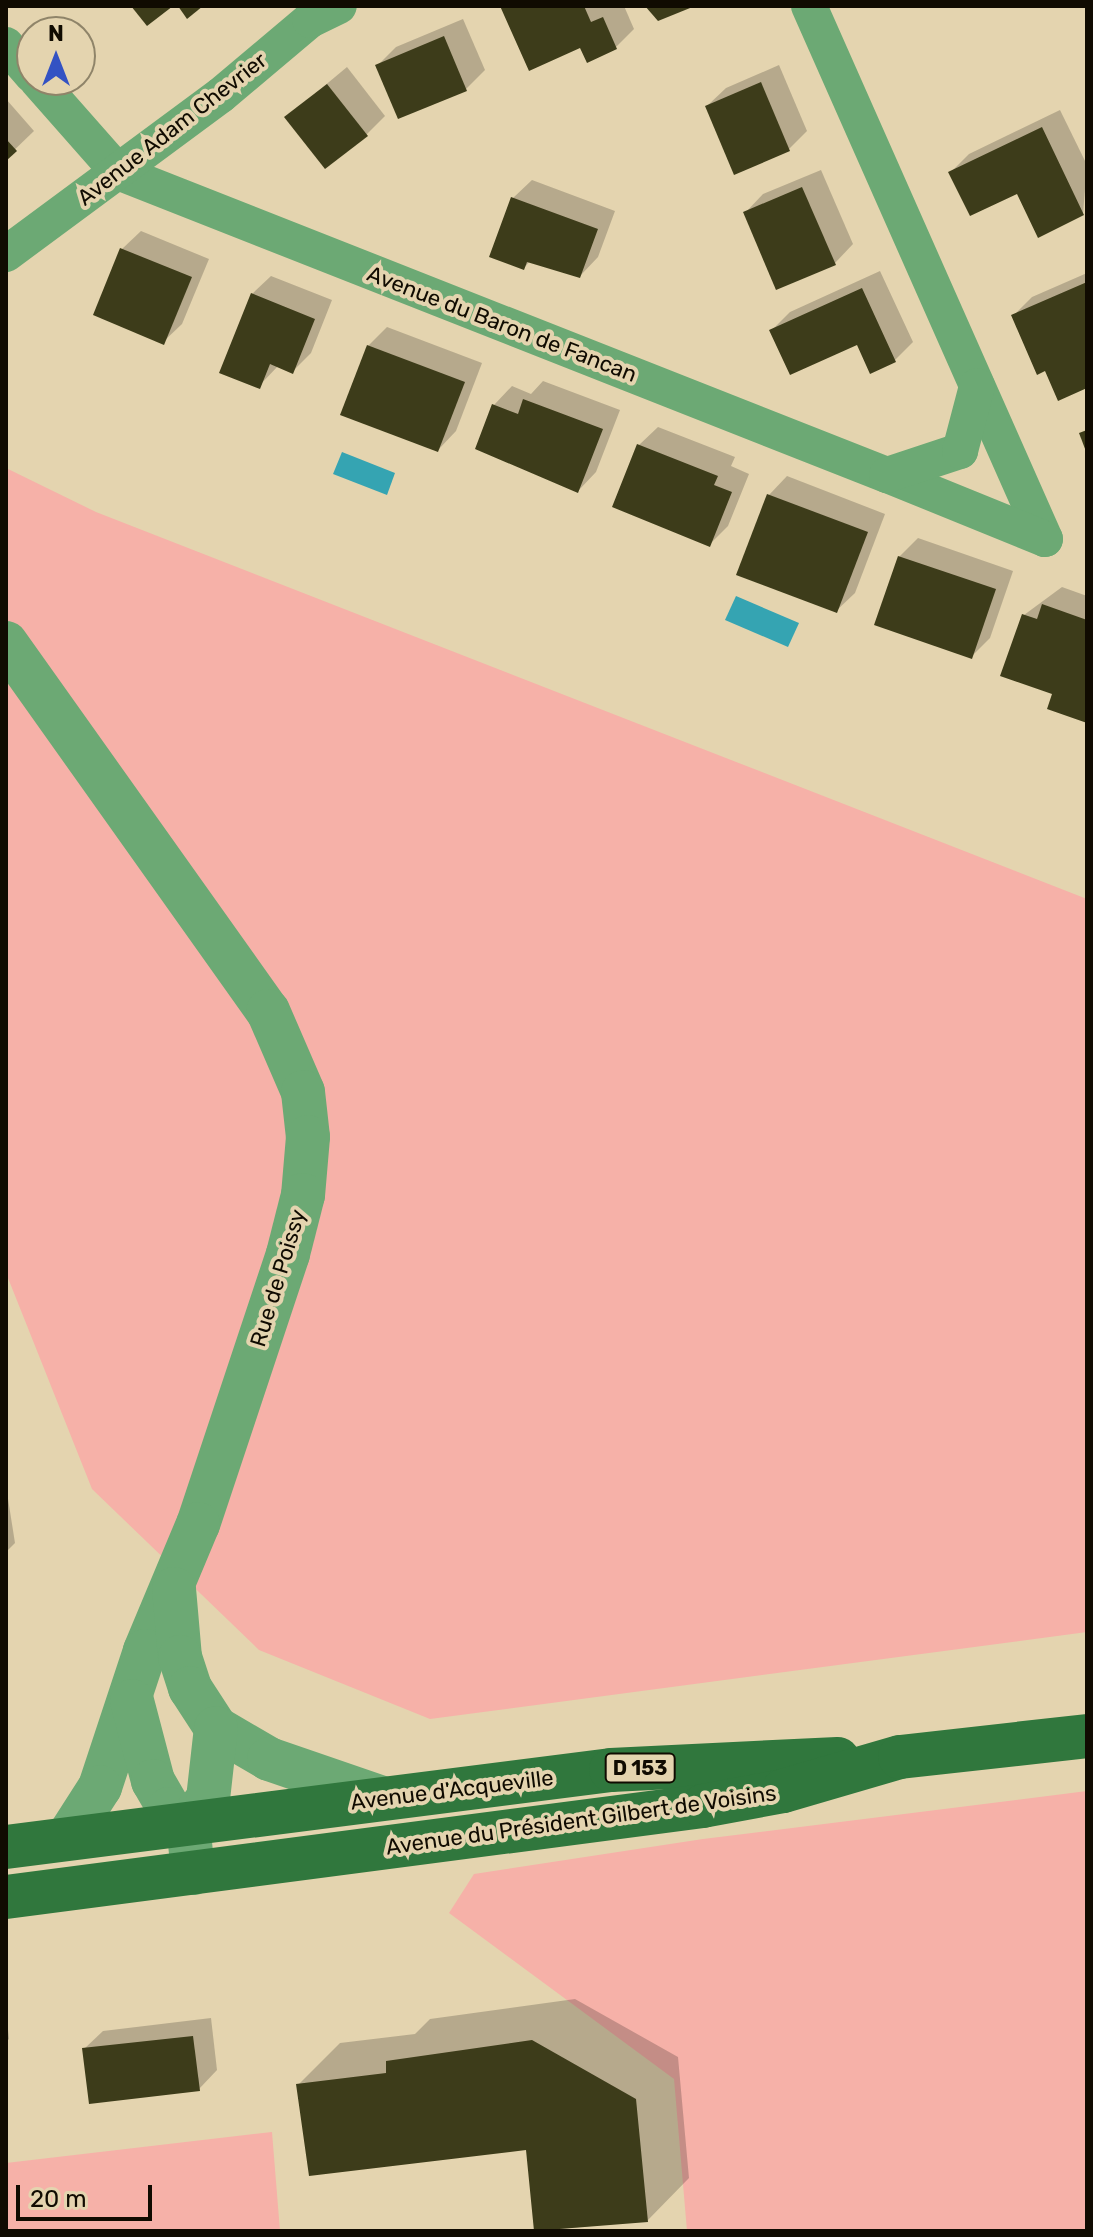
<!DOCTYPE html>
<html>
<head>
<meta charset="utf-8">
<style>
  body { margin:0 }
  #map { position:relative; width:1093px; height:2237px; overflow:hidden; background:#e4d4af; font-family:Rubik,sans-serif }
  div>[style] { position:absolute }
  .green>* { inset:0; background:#f6b1a8 }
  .water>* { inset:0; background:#35a4b2 }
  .shadow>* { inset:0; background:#0003 }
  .building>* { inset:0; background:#3d3c1a }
  .minor>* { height:36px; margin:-18px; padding:0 18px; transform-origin:18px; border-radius:18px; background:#6ca974 }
  .tertiary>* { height:44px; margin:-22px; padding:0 22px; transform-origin:22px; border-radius:22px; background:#6ca974 }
  .primary>* { height:44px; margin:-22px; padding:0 22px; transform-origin:22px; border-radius:22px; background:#30773d }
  span { translate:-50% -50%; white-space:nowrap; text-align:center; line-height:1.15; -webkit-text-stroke:8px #e4d4af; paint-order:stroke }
  .shield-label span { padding:2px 6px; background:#e4d4af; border:2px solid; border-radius:6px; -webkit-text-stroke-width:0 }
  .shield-label { font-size:20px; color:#100b01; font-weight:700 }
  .street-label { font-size:22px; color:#100b01 }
  .frame { position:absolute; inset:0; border:8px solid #100b01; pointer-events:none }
  .north { position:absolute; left:16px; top:16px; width:80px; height:80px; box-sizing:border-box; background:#e4d4af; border:2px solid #8f8469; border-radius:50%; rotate:0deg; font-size:22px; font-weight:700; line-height:32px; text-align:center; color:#100b01 }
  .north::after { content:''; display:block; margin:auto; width:28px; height:36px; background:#3352c3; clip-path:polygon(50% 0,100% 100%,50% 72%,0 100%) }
  .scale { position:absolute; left:16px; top:2185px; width:136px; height:36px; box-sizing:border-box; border:4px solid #100b01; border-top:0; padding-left:10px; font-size:24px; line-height:28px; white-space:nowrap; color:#100b01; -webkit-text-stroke:6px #e4d4af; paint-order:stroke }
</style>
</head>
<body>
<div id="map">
  <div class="green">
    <div style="clip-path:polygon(6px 468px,96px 512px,1087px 899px,1087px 1632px,430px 1719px,259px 1650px,92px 1489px,6px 1273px)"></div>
    <div style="clip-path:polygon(1087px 1791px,1087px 2231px,687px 2231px,674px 2079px,449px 1913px,474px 1874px,703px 1839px)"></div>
    <div style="clip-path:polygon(272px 2132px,280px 2231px,6px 2231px,6px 2163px)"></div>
  </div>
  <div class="water">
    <div style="clip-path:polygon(342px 452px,395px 473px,387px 495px,333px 474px)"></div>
    <div style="clip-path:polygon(736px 596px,799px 623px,788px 647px,725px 620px)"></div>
  </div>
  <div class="shadow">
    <div style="clip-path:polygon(503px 6px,624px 6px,634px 29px,616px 47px,581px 45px)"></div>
    <div style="clip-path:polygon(463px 19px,485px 70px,466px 89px,399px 117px,378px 65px,396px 47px)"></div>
    <div style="clip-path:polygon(779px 65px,807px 131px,789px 149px,707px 106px,726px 88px)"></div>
    <div style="clip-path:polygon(347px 67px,385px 116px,366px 135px,287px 117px)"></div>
    <div style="clip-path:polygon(6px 99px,34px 131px,6px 158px)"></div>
    <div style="clip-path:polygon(1060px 110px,1087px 165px,1083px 214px,951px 172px,969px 154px)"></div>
    <div style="clip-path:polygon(821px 170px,853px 244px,835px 263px,745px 213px,763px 194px)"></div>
    <div style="clip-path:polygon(532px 180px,615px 211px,598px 257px,580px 276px,530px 261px,524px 268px,513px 198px)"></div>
    <div style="clip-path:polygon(141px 231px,209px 259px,182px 324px,163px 342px,122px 249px)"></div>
    <div style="clip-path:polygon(880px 271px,913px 342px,894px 361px,858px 342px,772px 330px,790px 312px)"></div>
    <div style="clip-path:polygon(1087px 273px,1087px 386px,1046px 369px,1013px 316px,1032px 297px)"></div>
    <div style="clip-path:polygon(271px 276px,332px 300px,311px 353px,293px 371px,278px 366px,259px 386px,252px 294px)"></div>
    <div style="clip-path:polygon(387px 327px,482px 363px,456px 431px,438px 450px,368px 346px)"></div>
    <div style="clip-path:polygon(543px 381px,620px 410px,596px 472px,578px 491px,494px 405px,512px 386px,531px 394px)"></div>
    <div style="clip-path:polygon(658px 427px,735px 457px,731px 466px,749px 474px,728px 526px,710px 544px,639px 445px)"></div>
    <div style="clip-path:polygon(787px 476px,885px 514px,855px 593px,836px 611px,769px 495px)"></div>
    <div style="clip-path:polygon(918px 538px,1013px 571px,990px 638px,972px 656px,899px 557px)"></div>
    <div style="clip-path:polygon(1062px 587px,1087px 596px,1087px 721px,1055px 693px,1024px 615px)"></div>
    <div style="clip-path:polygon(6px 1486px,15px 1543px,6px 1552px)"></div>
    <div style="clip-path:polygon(575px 1999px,678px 2057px,689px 2178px,647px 2221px,536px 2231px,528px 2148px,298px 2085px,340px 2043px,415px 2034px,430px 2019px)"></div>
    <div style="clip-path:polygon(6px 2010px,9px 2039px,6px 2042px)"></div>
    <div style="clip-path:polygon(211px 2018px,217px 2070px,199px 2089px,84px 2049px,103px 2031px)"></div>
  </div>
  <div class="building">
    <div style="clip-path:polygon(131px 6px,173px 6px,147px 26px)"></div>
    <div style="clip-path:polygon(178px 6px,203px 6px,187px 19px)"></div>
    <div style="clip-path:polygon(500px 6px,584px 6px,591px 22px,603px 17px,617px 49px,587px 63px,580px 48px,529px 71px)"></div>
    <div style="clip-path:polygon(645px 6px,695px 6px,658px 21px)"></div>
    <div style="clip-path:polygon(444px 36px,467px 91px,398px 119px,375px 65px)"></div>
    <div style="clip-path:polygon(761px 82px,790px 151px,734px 175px,705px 106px)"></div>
    <div style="clip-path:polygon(327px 84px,368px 136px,325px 169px,284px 117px)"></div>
    <div style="clip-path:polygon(1042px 127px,1084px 215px,1038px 238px,1017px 194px,970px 216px,948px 172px)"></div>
    <div style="clip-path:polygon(6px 139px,17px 151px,6px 161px)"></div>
    <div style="clip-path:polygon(802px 187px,836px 265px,776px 290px,743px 212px)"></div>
    <div style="clip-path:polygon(511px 197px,598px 229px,580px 278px,527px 262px,524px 270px,489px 257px)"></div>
    <div style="clip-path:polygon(120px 248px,192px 277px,164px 345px,93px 315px)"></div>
    <div style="clip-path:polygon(1087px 282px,1087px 388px,1058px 401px,1045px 371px,1037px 375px,1011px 315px)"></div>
    <div style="clip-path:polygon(862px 288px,896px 362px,870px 374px,857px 345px,790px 375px,769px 330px)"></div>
    <div style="clip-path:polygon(251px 293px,315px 319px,293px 374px,270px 364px,260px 389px,219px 373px)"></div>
    <div style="clip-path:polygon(367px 345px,465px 382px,438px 452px,340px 415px)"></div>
    <div style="clip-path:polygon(523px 399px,603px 429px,578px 493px,475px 449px,492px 404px,518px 414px)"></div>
    <div style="clip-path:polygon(1087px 430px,1087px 454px,1079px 433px)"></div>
    <div style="clip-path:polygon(637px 444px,718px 476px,714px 485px,732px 492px,710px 547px,612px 507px)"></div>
    <div style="clip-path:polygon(767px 494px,868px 532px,837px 613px,736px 575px)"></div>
    <div style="clip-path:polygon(898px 556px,996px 589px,972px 659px,874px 625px)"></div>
    <div style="clip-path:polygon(1042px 604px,1087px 620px,1087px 723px,1047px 709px,1052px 694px,1000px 676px,1022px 614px,1037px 619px)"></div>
    <div style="clip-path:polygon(193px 2036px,200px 2091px,89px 2104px,82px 2048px)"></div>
    <div style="clip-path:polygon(532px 2040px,636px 2099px,648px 2222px,534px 2231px,526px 2150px,309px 2176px,296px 2084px,386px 2073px,386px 2061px)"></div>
  </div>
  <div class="minor">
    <div style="left:809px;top:6px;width:583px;rotate:66.12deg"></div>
    <div style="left:1045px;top:539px;width:170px;rotate:-157.9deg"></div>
    <div style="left:6px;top:45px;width:40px;rotate:49deg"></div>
    <div style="left:37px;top:80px;width:123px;rotate:48.6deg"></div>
    <div style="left:118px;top:172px;width:827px;rotate:21.51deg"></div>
    <div style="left:887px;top:475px;width:77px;rotate:-18.2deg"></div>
    <div style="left:960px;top:451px;width:67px;rotate:-75.3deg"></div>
    <div style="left:6px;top:254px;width:267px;rotate:-36.5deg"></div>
    <div style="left:221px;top:95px;width:116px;rotate:-40.1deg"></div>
    <div style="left:310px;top:20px;width:32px;rotate:-26deg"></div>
  </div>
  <div class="tertiary">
    <div style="left:6px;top:643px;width:452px;rotate:54.6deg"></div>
    <div style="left:268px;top:1011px;width:88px;rotate:66.6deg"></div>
    <div style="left:303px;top:1092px;width:45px;rotate:83.7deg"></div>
    <div style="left:308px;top:1137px;width:58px;rotate:94.9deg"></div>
    <div style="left:303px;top:1195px;width:61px;rotate:104.3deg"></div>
    <div style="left:288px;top:1254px;width:285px;rotate:108.4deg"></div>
    <div style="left:198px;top:1524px;width:138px;rotate:112.7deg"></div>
    <div style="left:145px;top:1651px;width:143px;rotate:108.3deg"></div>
    <div style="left:100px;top:1787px;width:59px;rotate:122.6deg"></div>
    <div style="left:174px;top:1589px;width:68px;rotate:85deg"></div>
    <div style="left:180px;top:1657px;width:33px;rotate:72deg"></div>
    <div style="left:190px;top:1688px;width:48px;rotate:57deg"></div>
    <div style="left:216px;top:1728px;width:61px;rotate:30.3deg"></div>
    <div style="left:269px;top:1759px;width:120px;rotate:19deg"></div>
    <div style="left:132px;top:1701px;width:83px;rotate:75.3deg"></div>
    <div style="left:153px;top:1781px;width:32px;rotate:60deg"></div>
    <div style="left:169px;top:1809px;width:24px;rotate:36deg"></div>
    <div style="left:193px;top:1873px;width:50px;rotate:-95.7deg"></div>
    <div style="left:188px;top:1823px;width:31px;rotate:-50deg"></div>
    <div style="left:208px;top:1799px;width:71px;rotate:-83.6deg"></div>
  </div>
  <div class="primary">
    <div style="left:6px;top:1847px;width:610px;rotate:-7.25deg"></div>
    <div style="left:611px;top:1770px;width:227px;rotate:-2.8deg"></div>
    <div style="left:6px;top:1897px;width:703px;rotate:-7.44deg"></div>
    <div style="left:703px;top:1806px;width:81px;rotate:-10.6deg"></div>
    <div style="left:783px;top:1791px;width:122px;rotate:-16.2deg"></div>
    <div style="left:900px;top:1757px;width:188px;rotate:-6.4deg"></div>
  </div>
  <div class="shield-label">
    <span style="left:640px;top:1768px">D 153</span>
  </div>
  <div class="street-label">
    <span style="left:172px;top:129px;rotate:-38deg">Avenue Adam Chevrier</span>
    <span style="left:502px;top:324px;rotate:21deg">Avenue du Baron de Fancan</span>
    <span style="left:278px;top:1278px;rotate:-73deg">Rue de Poissy</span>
    <span style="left:452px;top:1790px;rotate:-7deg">Avenue d'Acqueville</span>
    <span style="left:581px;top:1820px;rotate:-8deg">Avenue du Président Gilbert de Voisins</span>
  </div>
  <div class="frame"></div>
  <div class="north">N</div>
  <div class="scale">20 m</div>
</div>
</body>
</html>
